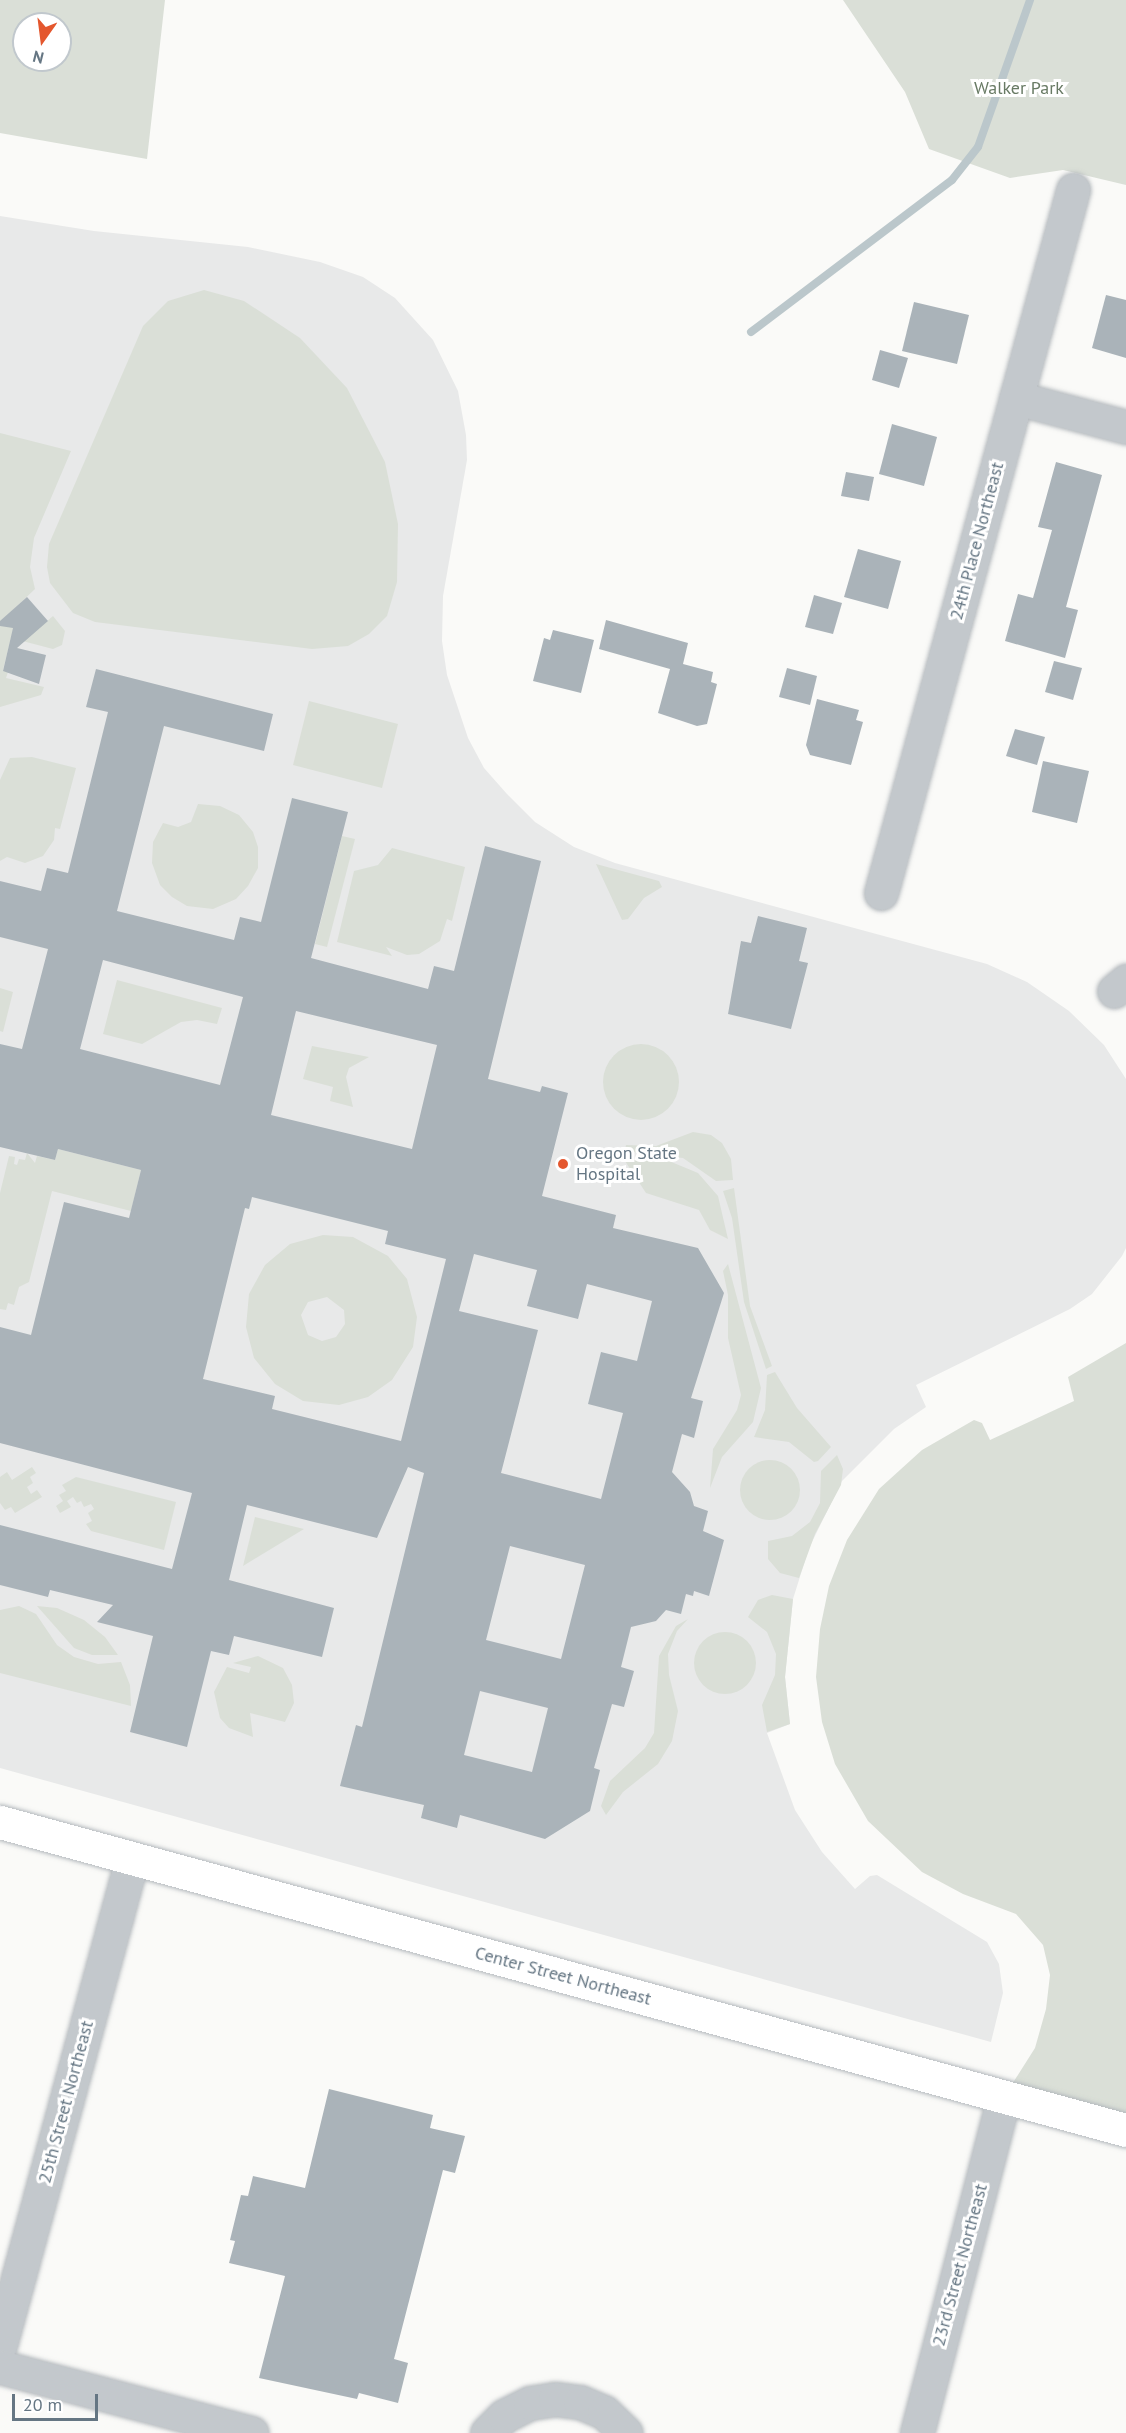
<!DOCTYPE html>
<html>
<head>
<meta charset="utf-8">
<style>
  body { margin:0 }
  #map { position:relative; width:1126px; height:2433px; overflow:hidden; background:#fafaf8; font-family:"PT Sans",sans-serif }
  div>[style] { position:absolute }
  .built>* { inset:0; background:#e8e9e9 }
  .green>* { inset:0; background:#dadfd7 }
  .round { border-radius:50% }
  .stream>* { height:8px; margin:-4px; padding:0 4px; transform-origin:4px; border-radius:4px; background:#bbc7cb }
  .building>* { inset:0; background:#aab3b9 }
  .roads { filter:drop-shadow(0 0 2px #b5babe) drop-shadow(0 0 2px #b5babe) }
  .minor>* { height:33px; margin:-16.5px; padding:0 16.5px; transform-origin:16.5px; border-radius:16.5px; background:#c3c8cc }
  .major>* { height:33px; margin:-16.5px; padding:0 16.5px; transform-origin:16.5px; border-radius:16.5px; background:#fff }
  .dots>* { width:16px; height:16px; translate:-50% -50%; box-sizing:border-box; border:3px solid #fff; border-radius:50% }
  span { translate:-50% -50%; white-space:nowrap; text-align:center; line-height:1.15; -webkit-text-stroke:6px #fff; paint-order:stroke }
  .park-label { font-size:18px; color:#687a64 }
  .street-label { font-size:18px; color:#657683 }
  .poi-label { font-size:18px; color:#657683 }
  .left { translate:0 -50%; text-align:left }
  .north { position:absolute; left:12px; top:12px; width:60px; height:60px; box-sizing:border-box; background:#fff; border:2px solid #c1c8cd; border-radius:50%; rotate:194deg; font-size:16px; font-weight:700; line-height:24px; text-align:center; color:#657683 }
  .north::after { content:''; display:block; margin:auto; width:21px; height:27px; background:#e4572e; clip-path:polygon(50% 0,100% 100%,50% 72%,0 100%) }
  .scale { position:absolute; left:12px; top:2394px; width:86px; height:27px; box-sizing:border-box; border:3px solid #657683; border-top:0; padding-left:8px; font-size:18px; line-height:21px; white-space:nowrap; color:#657683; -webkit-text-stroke:4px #fff; paint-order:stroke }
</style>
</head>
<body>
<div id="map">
  <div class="built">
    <div style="clip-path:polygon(0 216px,94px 231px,248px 247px,320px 262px,363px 277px,395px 298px,433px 340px,458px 391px,466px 435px,467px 460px,443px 596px,442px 641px,447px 675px,468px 738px,484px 768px,507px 794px,535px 822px,574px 847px,615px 863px,987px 964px,1027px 982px,1069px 1011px,1104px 1045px,1126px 1079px,1126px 1248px,1122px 1256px,1092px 1294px,1070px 1309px,916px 1385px,926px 1407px,894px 1429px,842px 1481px,809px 1548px,793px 1599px,785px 1677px,790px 1724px,767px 1733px,795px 1810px,822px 1852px,855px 1889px,870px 1876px,877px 1875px,987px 1942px,999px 1964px,1003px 1993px,991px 2042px,0 1768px)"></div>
  </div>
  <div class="green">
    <div style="clip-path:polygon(evenodd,0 0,165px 0,147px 159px,0 133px,0 0,24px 24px,60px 24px,60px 60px,24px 60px,24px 24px)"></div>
    <div style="clip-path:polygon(843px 0,1126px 0,1126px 185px,1063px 170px,1010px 178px,929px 149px,905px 92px)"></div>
    <div style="clip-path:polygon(204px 290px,244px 301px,300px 338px,347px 388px,385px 462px,398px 524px,397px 582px,387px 616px,369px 634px,348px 646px,312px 649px,95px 622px,73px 613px,50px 583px,47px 567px,49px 544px,143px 326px,168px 301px)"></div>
    <div style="clip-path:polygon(0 433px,71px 451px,34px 538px,30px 567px,35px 589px,12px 611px,32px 634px,53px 616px,65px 631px,62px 645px,53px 649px,11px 638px,3px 670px,8px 672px,6px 678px,44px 687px,41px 695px,0 707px)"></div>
    <div style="clip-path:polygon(309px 701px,398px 724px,382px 788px,293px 765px)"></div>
    <div style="clip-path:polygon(32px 757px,76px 768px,60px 829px,55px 828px,54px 840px,43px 856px,25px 863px,7px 857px,0 861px,0 780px,10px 758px)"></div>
    <div style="clip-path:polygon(198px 804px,220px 806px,239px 815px,253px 832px,258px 847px,258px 868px,248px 886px,236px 899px,213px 909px,187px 906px,172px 897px,160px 885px,152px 863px,153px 842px,163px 823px,178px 827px,191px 822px)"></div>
    <div style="clip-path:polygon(342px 836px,355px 839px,327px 947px,315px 944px)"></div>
    <div style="clip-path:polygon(392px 848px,465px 867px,452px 921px,447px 919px,440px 941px,419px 954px,407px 955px,386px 947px,392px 956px,337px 942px,354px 871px,378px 865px)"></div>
    <div style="clip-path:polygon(596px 864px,659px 881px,662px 887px,644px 898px,628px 919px,622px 920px)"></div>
    <div style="clip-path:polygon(117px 980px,222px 1008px,217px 1024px,197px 1020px,181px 1022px,142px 1044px,103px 1034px)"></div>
    <div style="clip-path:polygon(0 988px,13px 992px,3px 1032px,0 1031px)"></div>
    <div class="round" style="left:603px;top:1044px;width:76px;height:76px"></div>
    <div style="clip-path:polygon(312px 1046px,369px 1057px,349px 1068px,346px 1077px,353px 1107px,330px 1101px,333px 1087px,303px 1079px)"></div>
    <div style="clip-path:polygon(693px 1132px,711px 1135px,722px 1143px,731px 1159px,733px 1180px,716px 1181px,683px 1158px,625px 1151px,626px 1145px,656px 1146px)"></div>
    <div style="clip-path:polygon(58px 1149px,141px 1170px,131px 1211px,52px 1191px,29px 1282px,19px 1287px,14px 1305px,8px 1303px,6px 1310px,0 1309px,0 1193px,9px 1156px,15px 1157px,14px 1164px,17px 1165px,19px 1159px,25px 1160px,27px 1153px,35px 1163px,37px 1156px,55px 1160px)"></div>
    <div style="clip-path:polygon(623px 1158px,669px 1161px,698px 1173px,718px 1196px,728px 1239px,710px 1230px,699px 1210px,646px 1193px)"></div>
    <div style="clip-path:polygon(734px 1188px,750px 1306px,772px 1366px,766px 1369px,744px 1302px,732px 1218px,723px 1191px)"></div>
    <div style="clip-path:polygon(evenodd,323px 1235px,353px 1237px,388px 1256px,407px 1279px,417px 1317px,413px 1347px,392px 1380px,368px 1397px,339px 1405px,303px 1401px,275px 1384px,254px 1358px,246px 1327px,249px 1294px,265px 1265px,290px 1244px,323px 1235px,327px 1297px,344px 1310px,345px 1324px,336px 1337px,322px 1341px,308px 1335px,301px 1315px,308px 1302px,327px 1297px)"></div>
    <div style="clip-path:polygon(728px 1264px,761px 1388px,753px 1422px,722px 1457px,710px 1488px,713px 1449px,737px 1410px,741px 1395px,728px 1338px,728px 1295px,723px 1271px)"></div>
    <div style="clip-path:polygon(1126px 1343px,1126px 2130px,1004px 2097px,1035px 2048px,1046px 2009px,1050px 1975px,1043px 1945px,1016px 1914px,963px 1894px,922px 1872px,868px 1821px,835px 1764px,822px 1722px,816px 1677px,820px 1629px,829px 1586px,847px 1540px,879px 1489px,922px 1450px,974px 1420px,982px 1423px,990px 1440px,1074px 1401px,1068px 1377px)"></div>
    <div style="clip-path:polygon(775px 1372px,797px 1408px,831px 1447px,818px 1461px,814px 1462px,789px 1442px,754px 1437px,765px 1410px,767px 1375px)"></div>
    <div style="clip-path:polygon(837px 1455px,843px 1469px,841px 1485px,815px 1534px,799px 1578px,780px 1573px,768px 1559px,768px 1541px,792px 1536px,810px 1522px,820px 1503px,821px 1471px)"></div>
    <div class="round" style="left:740px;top:1460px;width:60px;height:60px"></div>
    <div style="clip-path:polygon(32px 1467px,36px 1473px,30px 1477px,33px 1483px,27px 1487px,31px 1494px,37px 1490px,42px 1497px,15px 1513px,11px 1507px,5px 1510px,0 1503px,0 1477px,7px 1472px,12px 1480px)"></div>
    <div style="clip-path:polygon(76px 1477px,176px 1502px,164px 1550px,91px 1531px,86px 1524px,92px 1521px,88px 1513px,94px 1509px,91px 1504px,84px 1507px,81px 1501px,77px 1503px,73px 1497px,67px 1501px,71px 1507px,60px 1513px,56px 1506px,63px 1501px,59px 1495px,66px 1491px,62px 1485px)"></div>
    <div style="clip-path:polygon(255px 1517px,304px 1529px,243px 1566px)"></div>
    <div style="clip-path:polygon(772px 1595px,793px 1599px,785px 1677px,790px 1724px,767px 1732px,762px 1705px,775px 1675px,776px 1654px,767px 1632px,748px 1617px,758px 1600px)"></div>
    <div style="clip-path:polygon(19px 1606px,36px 1614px,57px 1645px,74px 1657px,98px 1664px,121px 1662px,130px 1685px,131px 1706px,0 1673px,0 1610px)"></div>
    <div style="clip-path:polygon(37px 1606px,57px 1608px,84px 1620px,105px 1637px,118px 1655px,92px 1655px,74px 1648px)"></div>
    <div style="clip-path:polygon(688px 1619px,677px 1631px,668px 1654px,669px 1675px,678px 1711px,672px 1741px,658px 1764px,623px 1792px,606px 1815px,601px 1806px,610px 1781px,645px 1748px,654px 1733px,659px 1656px,676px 1626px)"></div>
    <div class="round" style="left:694px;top:1632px;width:62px;height:62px"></div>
    <div style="clip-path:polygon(258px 1656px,283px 1668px,292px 1685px,294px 1703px,285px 1722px,250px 1713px,253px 1737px,229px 1728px,220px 1718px,214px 1692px,227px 1667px,249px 1673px,251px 1667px,233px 1663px)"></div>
  </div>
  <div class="stream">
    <div style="left:751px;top:332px;width:252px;rotate:-37.1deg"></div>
    <div style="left:952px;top:180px;width:42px;rotate:-51.8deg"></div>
    <div style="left:978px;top:147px;width:156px;rotate:-70.5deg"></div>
  </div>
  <div class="building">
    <div style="clip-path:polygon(1106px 295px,1126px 300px,1126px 358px,1092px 348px)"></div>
    <div style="clip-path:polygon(914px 302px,969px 315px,957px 364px,902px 351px)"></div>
    <div style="clip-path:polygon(880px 350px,908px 358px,899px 388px,872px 380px)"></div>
    <div style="clip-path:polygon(892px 424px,937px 437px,924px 486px,879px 474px)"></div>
    <div style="clip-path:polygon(1056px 462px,1102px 475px,1066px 607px,1078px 610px,1065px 658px,1005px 641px,1018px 594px,1033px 598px,1052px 530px,1038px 527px)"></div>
    <div style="clip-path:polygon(846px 472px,874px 477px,869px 501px,841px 496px)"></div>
    <div style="clip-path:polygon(858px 549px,901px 561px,888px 609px,844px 597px)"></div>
    <div style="clip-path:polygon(814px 595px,842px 603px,833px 634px,805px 627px)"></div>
    <div style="clip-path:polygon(27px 597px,48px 621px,17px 648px,46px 655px,39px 684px,3px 671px,13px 628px,0 626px,0 621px)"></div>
    <div style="clip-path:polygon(606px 620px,688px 643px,683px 664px,713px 672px,711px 682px,717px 684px,707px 724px,697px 726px,658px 713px,670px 669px,599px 649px)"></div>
    <div style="clip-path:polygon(553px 630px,594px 640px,581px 693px,533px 681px,544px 638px,550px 640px)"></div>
    <div style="clip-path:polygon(1054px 661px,1082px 668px,1073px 700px,1045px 692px)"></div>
    <div style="clip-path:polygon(787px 668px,817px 676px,810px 705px,779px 697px)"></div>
    <div style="clip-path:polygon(evenodd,96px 669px,273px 714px,264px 751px,164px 726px,117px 911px,234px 940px,240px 917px,261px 922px,292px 798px,348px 812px,311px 958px,428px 989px,434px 966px,454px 971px,485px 846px,541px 861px,488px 1079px,540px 1092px,542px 1086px,568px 1093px,542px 1196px,616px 1215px,613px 1228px,698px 1248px,724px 1293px,691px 1398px,703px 1401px,694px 1438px,682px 1434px,672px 1472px,690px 1492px,694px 1506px,708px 1511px,703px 1531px,724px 1540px,709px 1596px,694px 1591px,693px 1596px,686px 1594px,681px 1614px,666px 1610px,656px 1621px,631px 1627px,621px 1667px,634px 1671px,624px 1707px,612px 1704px,594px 1768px,600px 1770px,590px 1811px,545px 1839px,460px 1815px,457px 1828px,421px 1818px,424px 1805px,340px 1786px,356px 1725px,362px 1727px,424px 1473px,408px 1467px,377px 1538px,247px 1505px,229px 1580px,334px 1608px,322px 1657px,234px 1636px,229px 1655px,211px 1651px,187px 1747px,130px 1732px,153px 1636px,97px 1622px,113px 1605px,50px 1590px,48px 1597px,0 1585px,0 1525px,172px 1569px,192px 1493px,0 1443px,0 1327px,31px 1335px,64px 1202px,129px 1218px,141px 1170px,58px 1149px,55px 1160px,0 1147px,0 1044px,22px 1049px,48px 949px,0 937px,0 881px,41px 891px,47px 868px,68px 873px,108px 712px,86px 707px,96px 669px,103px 960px,243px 997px,220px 1085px,80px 1049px,103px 960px,96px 669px,296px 1011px,437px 1045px,412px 1149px,271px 1115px,296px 1011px,96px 669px,252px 1197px,388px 1231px,385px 1244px,446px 1259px,401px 1441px,272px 1409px,275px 1396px,203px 1379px,245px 1208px,249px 1209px,252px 1197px,96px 669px,474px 1254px,537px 1270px,527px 1306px,578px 1319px,587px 1284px,652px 1301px,637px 1361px,601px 1352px,588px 1404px,623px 1413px,601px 1499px,501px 1473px,538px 1330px,459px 1311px,474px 1254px,96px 669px,510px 1546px,585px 1565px,561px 1659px,486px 1640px,510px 1546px,96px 669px,480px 1691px,548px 1708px,532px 1772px,464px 1755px,480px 1691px)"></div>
    <div style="clip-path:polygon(817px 699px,859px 710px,856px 720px,863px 722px,851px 765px,810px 755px,806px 745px)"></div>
    <div style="clip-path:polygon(1015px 729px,1045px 737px,1037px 765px,1006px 756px)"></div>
    <div style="clip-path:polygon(1043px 761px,1089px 771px,1077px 823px,1032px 812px)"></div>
    <div style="clip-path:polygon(758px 916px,807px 928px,799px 961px,808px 963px,791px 1029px,728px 1014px,741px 941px,751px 943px)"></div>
    <div style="clip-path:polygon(329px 2089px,433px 2115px,430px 2128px,465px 2136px,455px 2173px,443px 2170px,394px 2359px,408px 2363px,398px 2403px,359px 2393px,357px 2399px,259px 2378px,285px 2276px,229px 2263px,235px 2241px,230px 2240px,241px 2195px,248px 2196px,253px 2176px,305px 2188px)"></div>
  </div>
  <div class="roads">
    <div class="minor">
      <div style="left:1016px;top:398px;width:114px;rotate:14.8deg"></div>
      <div style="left:881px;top:893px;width:729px;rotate:-74.72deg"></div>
      <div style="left:1114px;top:991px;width:16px;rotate:-40deg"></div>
      <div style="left:0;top:2345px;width:504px;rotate:-74.8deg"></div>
      <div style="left:0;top:2367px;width:260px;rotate:14.7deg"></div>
      <div style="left:487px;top:2433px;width:24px;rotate:-45deg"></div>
      <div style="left:504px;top:2416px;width:29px;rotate:-27deg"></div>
      <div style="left:530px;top:2403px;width:25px;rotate:-9deg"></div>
      <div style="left:555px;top:2399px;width:25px;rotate:7deg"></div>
      <div style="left:580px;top:2402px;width:26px;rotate:23deg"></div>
      <div style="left:604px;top:2412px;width:30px;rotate:44deg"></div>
      <div style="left:917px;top:2433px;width:347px;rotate:-75.5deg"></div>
    </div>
    <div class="major">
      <div style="left:0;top:1822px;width:1167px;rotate:15.3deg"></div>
    </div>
  </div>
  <div class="dots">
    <div style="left:563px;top:1164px;background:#e4572e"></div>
  </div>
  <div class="park-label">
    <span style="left:1019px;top:88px">Walker Park</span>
  </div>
  <div class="street-label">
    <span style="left:977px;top:541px;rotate:-75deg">24th Place Northeast</span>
    <span style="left:563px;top:1976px;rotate:15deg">Center Street Northeast</span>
    <span style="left:66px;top:2102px;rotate:-75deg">25th Street Northeast</span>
    <span style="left:960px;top:2265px;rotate:-75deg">23rd Street Northeast</span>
  </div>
  <div class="poi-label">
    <span class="left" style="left:576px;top:1164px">Oregon State<br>Hospital</span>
  </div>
  <div class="north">N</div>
  <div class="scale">20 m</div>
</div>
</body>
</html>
